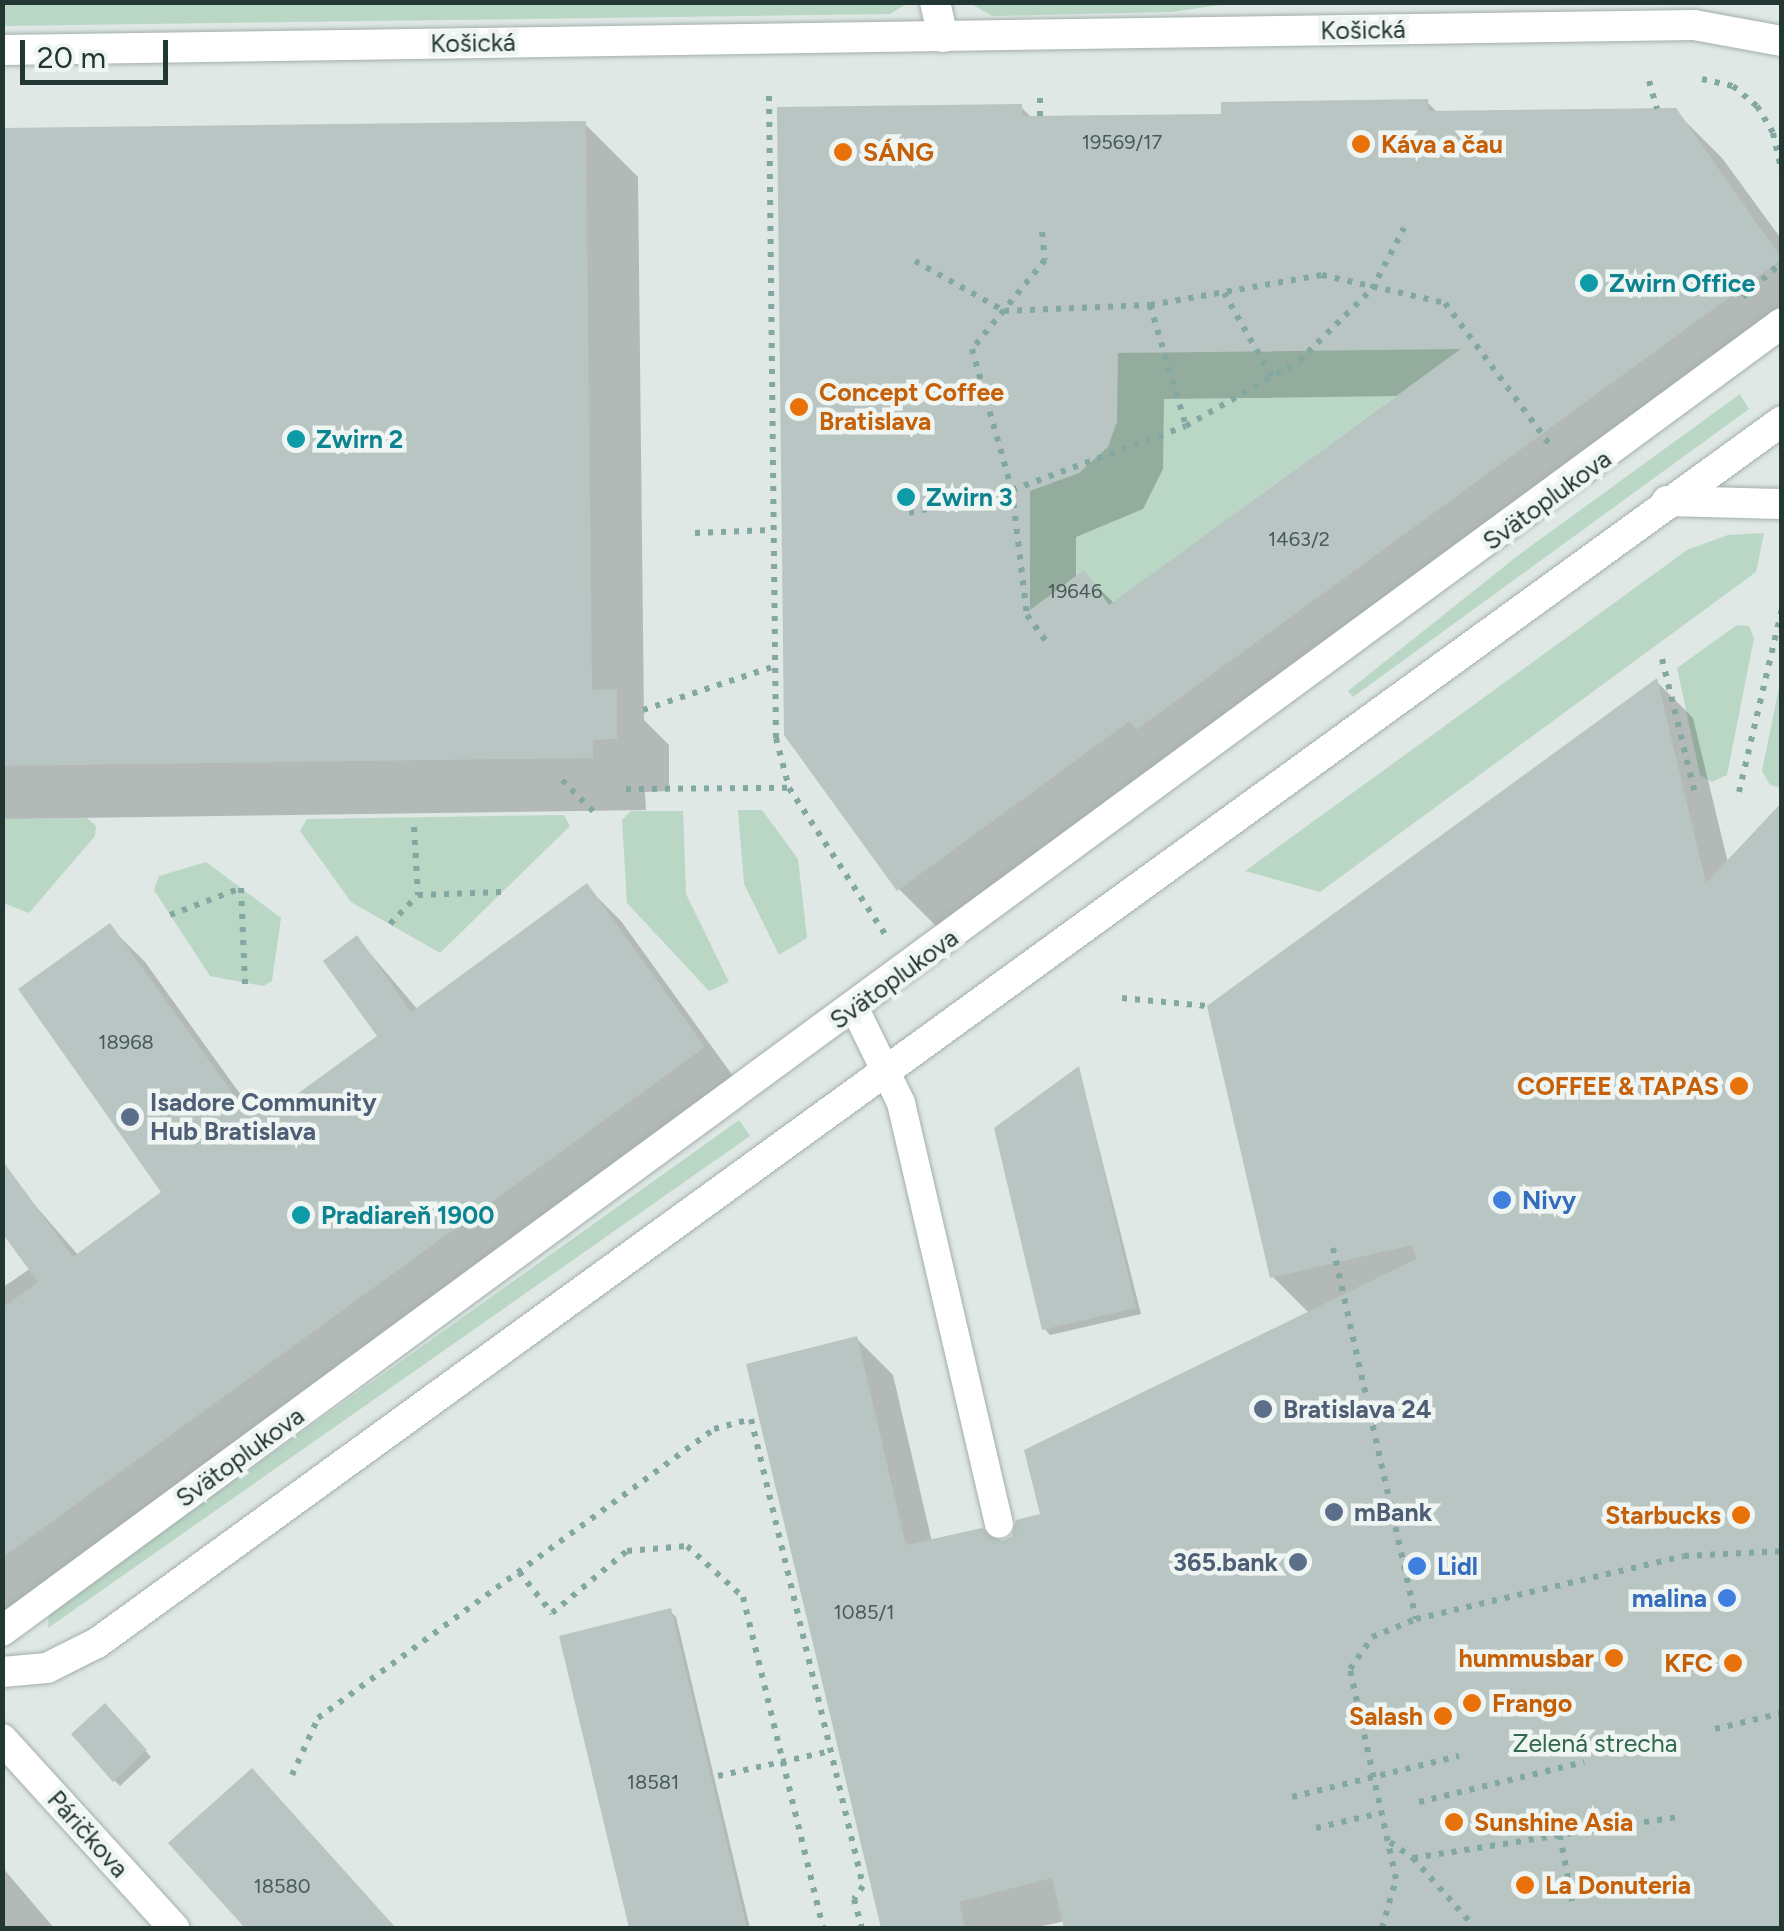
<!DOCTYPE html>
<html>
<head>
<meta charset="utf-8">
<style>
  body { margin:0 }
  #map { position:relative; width:1784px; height:1931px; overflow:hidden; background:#dfe8e5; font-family:Figtree,sans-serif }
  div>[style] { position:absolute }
  .green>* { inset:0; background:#bad7c6 }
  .shadow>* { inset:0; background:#0003 }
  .building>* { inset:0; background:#b8c5c2 }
  .path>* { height:6px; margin-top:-3px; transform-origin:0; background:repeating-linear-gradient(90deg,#83a8a2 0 5px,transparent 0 13px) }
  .roads { filter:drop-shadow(0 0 2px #a3afac) drop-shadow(0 0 2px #a3afac) }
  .service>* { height:28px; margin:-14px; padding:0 14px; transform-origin:14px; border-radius:14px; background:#fff }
  .minor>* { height:30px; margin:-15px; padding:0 15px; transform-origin:15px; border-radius:15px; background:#fff }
  .tertiary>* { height:30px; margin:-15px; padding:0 15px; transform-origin:15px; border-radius:15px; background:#fff }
  .dots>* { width:28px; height:28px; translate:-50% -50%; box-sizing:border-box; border:5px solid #eff5f3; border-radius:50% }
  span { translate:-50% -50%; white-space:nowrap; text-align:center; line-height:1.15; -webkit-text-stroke:9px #eff5f3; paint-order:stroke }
  .number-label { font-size:20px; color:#485a57 }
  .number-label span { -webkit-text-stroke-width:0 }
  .street-label { font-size:25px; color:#223633 }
  .food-label { font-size:25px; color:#c56008; font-weight:700 }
  .left { translate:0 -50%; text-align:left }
  .right { translate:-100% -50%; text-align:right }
  .culture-label { font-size:25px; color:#0d838f; font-weight:700 }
  .service-label { font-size:25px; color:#4e5e75; font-weight:700 }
  .shop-label { font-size:25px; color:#366cbe; font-weight:700 }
  .park-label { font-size:25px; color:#31684e }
  .frame { position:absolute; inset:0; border:5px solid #223633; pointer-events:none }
  .scale { position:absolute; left:20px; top:40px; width:148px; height:45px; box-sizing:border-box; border:5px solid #223633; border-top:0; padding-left:12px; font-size:30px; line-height:35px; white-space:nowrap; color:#223633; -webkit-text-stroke:8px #eff5f3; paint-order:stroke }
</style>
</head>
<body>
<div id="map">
  <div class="green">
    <div style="clip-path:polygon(2px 3px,3px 2px,908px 3px,890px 14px,3px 26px)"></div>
    <div style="clip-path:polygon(970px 3px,1234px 3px,1171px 12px,992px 16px)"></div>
    <div style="clip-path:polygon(941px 250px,1462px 348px,1067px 636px,1030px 654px)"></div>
    <div style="clip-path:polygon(1740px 394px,1749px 409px,1353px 697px,1348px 691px,1520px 554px)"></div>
    <div style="clip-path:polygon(1764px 533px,1756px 572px,1320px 892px,1245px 871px,1687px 550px,1728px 535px)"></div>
    <div style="clip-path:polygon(1737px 625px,1749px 626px,1754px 638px,1727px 775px,1712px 782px,1700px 775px,1677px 668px)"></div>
    <div style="clip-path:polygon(1781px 678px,1781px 788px,1770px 785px,1762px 771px)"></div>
    <div style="clip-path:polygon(738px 810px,762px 810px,798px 859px,807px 938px,779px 955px,744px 884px)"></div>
    <div style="clip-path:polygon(631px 811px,683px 811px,686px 894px,729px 982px,709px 991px,627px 903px,622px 820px)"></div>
    <div style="clip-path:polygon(564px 815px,570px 826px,440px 953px,351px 902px,300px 831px,307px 819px)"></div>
    <div style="clip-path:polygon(87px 818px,96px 826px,95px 836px,29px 913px,3px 903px,3px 819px)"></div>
    <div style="clip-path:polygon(206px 862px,281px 918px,272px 981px,263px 986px,210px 976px,154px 890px,159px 876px)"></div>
    <div style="clip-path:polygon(739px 1120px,750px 1136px,48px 1628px,49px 1613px)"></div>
  </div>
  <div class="shadow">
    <div style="clip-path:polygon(evenodd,1427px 102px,1439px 114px,1675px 111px,1722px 158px,1782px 240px,1782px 339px,946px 936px,899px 889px,1021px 107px,1033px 119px,1224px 116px,1427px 102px,1401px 396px,1115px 604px,1084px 574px,1076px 580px,1076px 537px,1143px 509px,1163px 469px,1164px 399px,1401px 396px)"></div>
    <div style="clip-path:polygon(585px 124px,638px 177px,644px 720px,669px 745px,669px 791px,645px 792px,646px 810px,2px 819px,2px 131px)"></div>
    <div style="clip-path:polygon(1657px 682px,1693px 718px,1728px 863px,1782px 832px,1782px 1928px,1067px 1928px,1065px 1921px,1033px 1928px,885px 1928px,749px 1365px,856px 1338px,893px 1375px,932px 1542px,1002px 1544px,1043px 1515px,1310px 1314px,1272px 1276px)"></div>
    <div style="clip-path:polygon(586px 886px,621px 921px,738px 1083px,2px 1618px,2px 1288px,31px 1268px,20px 1188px,79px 1256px,165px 1193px,110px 927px,145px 962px,251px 1109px,261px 1102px,273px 1114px,380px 1037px,357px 938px,418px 1010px)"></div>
    <div style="clip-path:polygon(1079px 1069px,1141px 1314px,1050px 1335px,1044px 1328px)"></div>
    <div style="clip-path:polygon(670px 1611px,676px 1617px,750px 1928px,631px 1928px,562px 1638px)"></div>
    <div style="clip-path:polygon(105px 1706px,151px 1757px,120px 1786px,114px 1780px)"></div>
    <div style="clip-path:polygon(265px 1785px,394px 1928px,248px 1928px,172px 1843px)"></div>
    <div style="clip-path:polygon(2px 1867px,54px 1928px,2px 1928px)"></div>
  </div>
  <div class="building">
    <div style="clip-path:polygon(evenodd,1428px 99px,1429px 111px,1676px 108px,1782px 259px,1136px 730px,1130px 721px,897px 891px,784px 735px,777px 107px,1022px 104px,1022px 116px,1221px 114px,1221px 102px,1428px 99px,1461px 349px,1109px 605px,1084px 570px,1030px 610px,1030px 491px,1079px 473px,1108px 447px,1117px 422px,1118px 353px,1461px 349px)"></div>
    <div style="clip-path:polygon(586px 121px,592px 690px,617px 689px,617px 739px,593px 740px,593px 758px,2px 766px,2px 128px)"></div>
    <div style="clip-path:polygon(1657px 678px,1706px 883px,1782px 802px,1782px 1928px,1064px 1928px,1052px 1878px,959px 1902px,965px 1928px,881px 1928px,746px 1364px,857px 1336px,906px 1545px,982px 1528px,1002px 1541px,1012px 1536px,1016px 1520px,1040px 1514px,1024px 1450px,1416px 1259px,1412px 1245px,1270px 1278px,1207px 1006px)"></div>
    <div style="clip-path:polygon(587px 883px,705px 1047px,2px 1558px,2px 1308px,38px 1282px,2px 1233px,2px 1160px,73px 1257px,161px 1192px,18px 989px,110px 923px,245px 1110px,261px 1099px,271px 1113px,377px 1036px,323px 961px,357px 935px,411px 1012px)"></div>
    <div style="clip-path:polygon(1079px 1066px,1136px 1308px,1042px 1330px,994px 1128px)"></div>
    <div style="clip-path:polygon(671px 1608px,747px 1928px,629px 1928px,559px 1636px)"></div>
    <div style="clip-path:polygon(105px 1703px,147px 1750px,113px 1782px,71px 1734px)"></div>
    <div style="clip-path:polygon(252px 1768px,396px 1928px,245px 1928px,168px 1843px)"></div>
  </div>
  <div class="path">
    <div style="left:1702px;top:79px;width:32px;rotate:13deg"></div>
    <div style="left:1733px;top:86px;width:31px;rotate:40deg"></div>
    <div style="left:1757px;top:106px;width:31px;rotate:59deg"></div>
    <div style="left:1773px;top:133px;width:41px;rotate:77.3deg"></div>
    <div style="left:1649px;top:81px;width:29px;rotate:74deg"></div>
    <div style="left:769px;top:96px;width:642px;rotate:89.38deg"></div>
    <div style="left:776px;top:738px;width:52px;rotate:75.4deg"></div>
    <div style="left:789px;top:788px;width:175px;rotate:56.7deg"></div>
    <div style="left:1040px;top:116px;width:24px;rotate:-90deg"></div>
    <div style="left:1042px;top:232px;width:28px;rotate:84deg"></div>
    <div style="left:1045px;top:260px;width:115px;rotate:129.4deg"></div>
    <div style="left:972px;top:349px;width:147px;rotate:74.2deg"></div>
    <div style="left:1012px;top:490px;width:126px;rotate:83.2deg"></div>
    <div style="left:1027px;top:615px;width:36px;rotate:54deg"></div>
    <div style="left:915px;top:261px;width:102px;rotate:29.3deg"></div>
    <div style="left:1004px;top:311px;width:146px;rotate:-2.4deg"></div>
    <div style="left:1150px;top:305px;width:175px;rotate:-9.9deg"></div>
    <div style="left:1322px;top:275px;width:126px;rotate:12.8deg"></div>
    <div style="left:1445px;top:303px;width:177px;rotate:53.5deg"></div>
    <div style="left:1224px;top:293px;width:97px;rotate:60.3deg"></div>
    <div style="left:1743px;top:297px;width:52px;rotate:-41.9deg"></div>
    <div style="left:1150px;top:305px;width:126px;rotate:73.4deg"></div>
    <div style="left:909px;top:513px;width:106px;rotate:-12.6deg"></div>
    <div style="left:1012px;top:490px;width:185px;rotate:-20.2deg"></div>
    <div style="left:1186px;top:426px;width:130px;rotate:-29.9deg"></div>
    <div style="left:1299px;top:361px;width:103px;rotate:-44.6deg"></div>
    <div style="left:1372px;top:289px;width:69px;rotate:-62.3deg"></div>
    <div style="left:695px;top:533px;width:77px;rotate:-2.2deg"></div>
    <div style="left:1662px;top:659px;width:142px;rotate:76.2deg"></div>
    <div style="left:643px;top:710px;width:139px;rotate:-18.4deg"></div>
    <div style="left:562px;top:780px;width:44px;rotate:45deg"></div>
    <div style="left:626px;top:789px;width:163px;rotate:-0.4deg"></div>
    <div style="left:1739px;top:792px;width:188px;rotate:-76.8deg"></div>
    <div style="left:414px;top:827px;width:68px;rotate:86.6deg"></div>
    <div style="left:418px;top:895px;width:84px;rotate:-2deg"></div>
    <div style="left:170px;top:915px;width:76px;rotate:-20.8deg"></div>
    <div style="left:241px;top:888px;width:97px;rotate:87.6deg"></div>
    <div style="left:390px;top:924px;width:40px;rotate:-46deg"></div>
    <div style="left:1122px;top:998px;width:85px;rotate:5.4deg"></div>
    <div style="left:1333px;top:1248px;width:380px;rotate:77.4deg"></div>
    <div style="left:519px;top:1572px;width:53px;rotate:51.2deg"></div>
    <div style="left:552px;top:1613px;width:97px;rotate:-39.6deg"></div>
    <div style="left:627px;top:1551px;width:60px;rotate:-4.8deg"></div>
    <div style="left:687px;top:1546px;width:76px;rotate:42.3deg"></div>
    <div style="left:743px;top:1597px;width:341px;rotate:76.4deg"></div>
    <div style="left:1715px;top:1729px;width:69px;rotate:-13.4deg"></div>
    <div style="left:292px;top:1775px;width:63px;rotate:-65.5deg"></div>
    <div style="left:318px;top:1718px;width:490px;rotate:-36.1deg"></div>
    <div style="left:714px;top:1429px;width:38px;rotate:-15deg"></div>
    <div style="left:751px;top:1419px;width:480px;rotate:76.5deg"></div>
    <div style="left:863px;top:1886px;width:16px;rotate:125deg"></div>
    <div style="left:854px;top:1899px;width:30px;rotate:75deg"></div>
    <div style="left:718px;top:1776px;width:116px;rotate:-12.5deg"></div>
    <div style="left:1292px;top:1797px;width:172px;rotate:-13.8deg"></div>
    <div style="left:1419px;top:1802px;width:170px;rotate:-13.6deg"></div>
    <div style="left:1316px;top:1828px;width:67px;rotate:-13deg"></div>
    <div style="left:1560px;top:1835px;width:67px;rotate:79.7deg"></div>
    <div style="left:1390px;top:1842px;width:28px;rotate:35deg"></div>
    <div style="left:1413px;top:1858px;width:86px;rotate:48.3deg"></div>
    <div style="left:1413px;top:1858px;width:267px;rotate:-8.8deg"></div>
    <div style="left:1382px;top:1928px;width:51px;rotate:-74.1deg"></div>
    <div style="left:1396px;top:1879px;width:215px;rotate:-102.4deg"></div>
    <div style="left:1350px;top:1669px;width:39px;rotate:-55deg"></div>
    <div style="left:1372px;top:1637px;width:48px;rotate:-22.2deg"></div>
    <div style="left:1416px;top:1619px;width:275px;rotate:-13.2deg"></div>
    <div style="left:1684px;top:1556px;width:98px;rotate:-2.9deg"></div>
  </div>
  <div class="roads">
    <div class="service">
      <div style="left:854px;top:1007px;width:107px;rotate:63.9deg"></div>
      <div style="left:901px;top:1103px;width:432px;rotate:76.9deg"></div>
    </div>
    <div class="minor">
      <div style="left:935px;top:2px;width:36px;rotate:77deg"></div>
      <div style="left:2px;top:1739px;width:256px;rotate:47.7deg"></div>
    </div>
    <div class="tertiary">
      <div style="left:2px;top:50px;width:1692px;rotate:-0.85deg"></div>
      <div style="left:1694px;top:25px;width:89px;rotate:10.3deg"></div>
      <div style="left:1667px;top:501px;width:115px;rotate:1.5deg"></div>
      <div style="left:2px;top:1631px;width:2209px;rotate:-36.31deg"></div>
      <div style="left:2px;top:1672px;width:45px;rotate:-5.1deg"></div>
      <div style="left:47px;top:1668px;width:56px;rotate:-26.6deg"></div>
      <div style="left:97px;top:1643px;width:2081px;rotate:-35.95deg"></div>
    </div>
  </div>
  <div class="dots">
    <div style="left:1361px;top:144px;background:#e8710a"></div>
    <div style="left:843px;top:152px;background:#e8710a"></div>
    <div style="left:1589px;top:283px;background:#0f9aa8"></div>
    <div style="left:799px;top:407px;background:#e8710a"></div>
    <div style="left:296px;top:439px;background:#0f9aa8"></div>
    <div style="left:906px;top:497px;background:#0f9aa8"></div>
    <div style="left:1739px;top:1086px;background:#e8710a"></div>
    <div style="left:130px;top:1117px;background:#5c6f8a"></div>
    <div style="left:1502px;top:1200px;background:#3f7fe0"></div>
    <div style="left:301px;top:1215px;background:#0f9aa8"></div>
    <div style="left:1263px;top:1409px;background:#5c6f8a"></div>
    <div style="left:1334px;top:1512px;background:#5c6f8a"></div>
    <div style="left:1741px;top:1515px;background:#e8710a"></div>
    <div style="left:1298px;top:1562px;background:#5c6f8a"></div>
    <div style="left:1417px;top:1566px;background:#3f7fe0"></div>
    <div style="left:1727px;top:1598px;background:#3f7fe0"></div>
    <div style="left:1614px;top:1658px;background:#e8710a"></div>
    <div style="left:1733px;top:1663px;background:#e8710a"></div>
    <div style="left:1472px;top:1703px;background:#e8710a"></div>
    <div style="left:1443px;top:1716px;background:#e8710a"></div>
    <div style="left:1454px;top:1822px;background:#e8710a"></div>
    <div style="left:1525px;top:1885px;background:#e8710a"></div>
  </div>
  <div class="number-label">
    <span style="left:1122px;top:142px">19569/17</span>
    <span style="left:1299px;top:539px">1463/2</span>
    <span style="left:1075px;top:591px">19646</span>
    <span style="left:126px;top:1042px">18968</span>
    <span style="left:864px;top:1612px">1085/1</span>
    <span style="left:653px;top:1782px">18581</span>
    <span style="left:282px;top:1886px">18580</span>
  </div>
  <div class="street-label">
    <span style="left:1363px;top:30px;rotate:-1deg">Košická</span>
    <span style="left:473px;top:43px;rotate:-1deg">Košická</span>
    <span style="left:1547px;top:500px;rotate:-36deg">Svätoplukova</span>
    <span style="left:894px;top:979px;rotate:-36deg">Svätoplukova</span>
    <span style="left:240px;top:1457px;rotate:-36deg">Svätoplukova</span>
    <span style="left:88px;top:1834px;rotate:48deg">Páričkova</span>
  </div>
  <div class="food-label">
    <span class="left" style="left:1381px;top:144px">Káva a čau</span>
    <span class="left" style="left:863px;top:152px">SÁNG</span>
    <span class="left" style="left:819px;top:407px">Concept Coffee<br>Bratislava</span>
    <span class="right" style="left:1719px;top:1086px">COFFEE &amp; TAPAS</span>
    <span class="right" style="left:1721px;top:1515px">Starbucks</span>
    <span class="right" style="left:1594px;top:1658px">hummusbar</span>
    <span class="right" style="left:1713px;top:1663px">KFC</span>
    <span class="left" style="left:1492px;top:1703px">Frango</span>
    <span class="right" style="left:1423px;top:1716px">Salash</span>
    <span class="left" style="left:1474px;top:1822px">Sunshine Asia</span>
    <span class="left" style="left:1545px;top:1885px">La Donuteria</span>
  </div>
  <div class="culture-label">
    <span class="left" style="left:1609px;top:283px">Zwirn Office</span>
    <span class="left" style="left:316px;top:439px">Zwirn 2</span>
    <span class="left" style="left:926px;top:497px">Zwirn 3</span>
    <span class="left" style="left:321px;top:1215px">Pradiareň 1900</span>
  </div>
  <div class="service-label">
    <span class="left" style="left:150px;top:1117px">Isadore Community<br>Hub Bratislava</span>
    <span class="left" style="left:1283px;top:1409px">Bratislava 24</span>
    <span class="left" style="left:1354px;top:1512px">mBank</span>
    <span class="right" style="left:1278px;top:1562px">365.bank</span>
  </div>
  <div class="shop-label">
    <span class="left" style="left:1522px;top:1200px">Nivy</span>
    <span class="left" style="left:1437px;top:1566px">Lidl</span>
    <span class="right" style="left:1707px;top:1598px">malina</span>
  </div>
  <div class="park-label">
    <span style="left:1595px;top:1743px">Zelená strecha</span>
  </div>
  <div class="frame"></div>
  <div class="scale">20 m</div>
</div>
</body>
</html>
